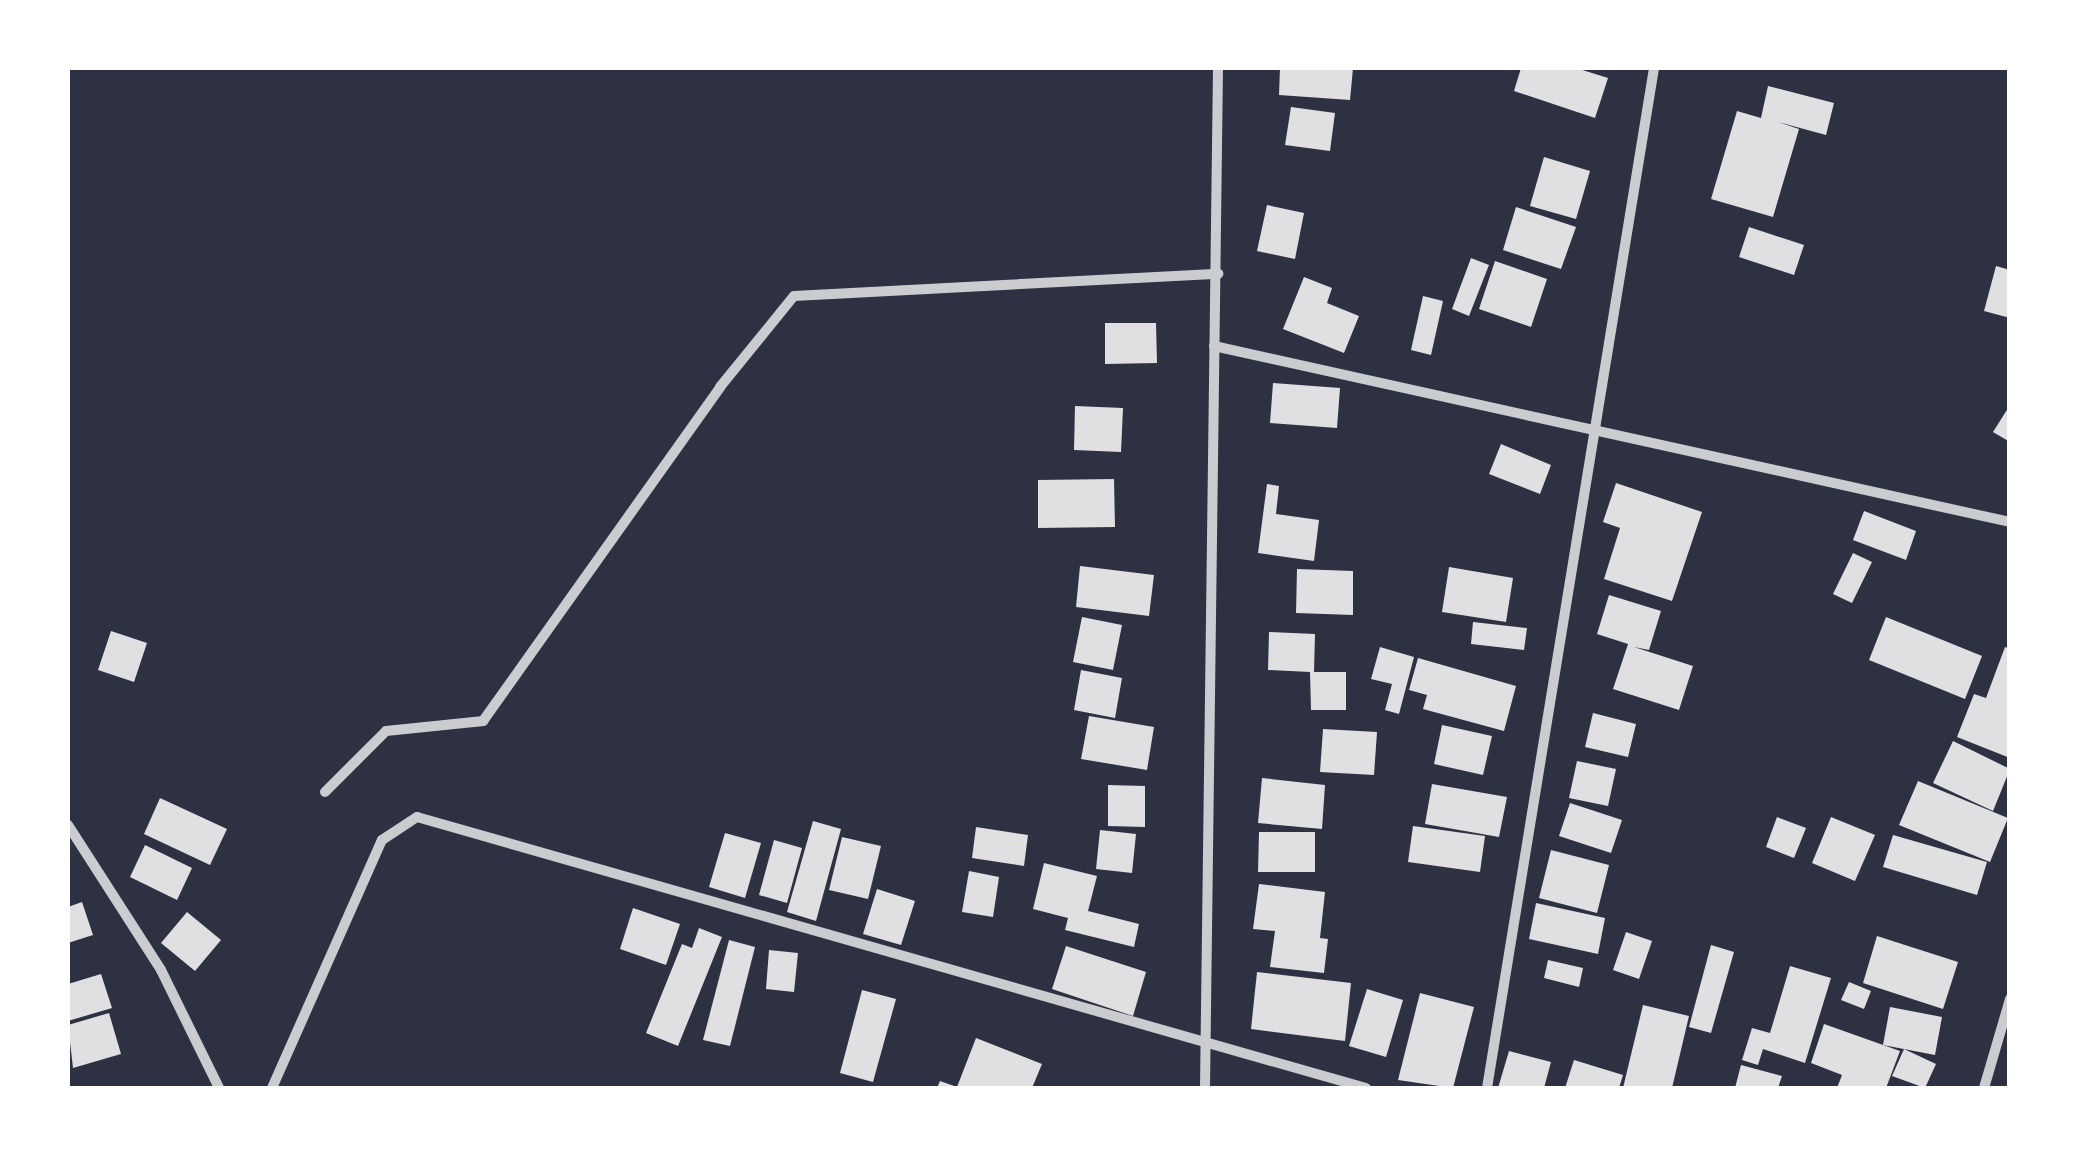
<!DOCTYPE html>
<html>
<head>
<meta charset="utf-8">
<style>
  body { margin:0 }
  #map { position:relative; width:2077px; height:1156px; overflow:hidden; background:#2d3142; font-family:Poppins,sans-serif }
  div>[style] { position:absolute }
  .building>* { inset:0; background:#e0e0e3 }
  .minor>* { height:10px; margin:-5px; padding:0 5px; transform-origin:5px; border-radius:5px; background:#caccd0 }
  span { translate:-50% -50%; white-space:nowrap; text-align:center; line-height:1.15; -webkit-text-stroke:8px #fff; paint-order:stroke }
  .frame { position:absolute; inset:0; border:70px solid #fff; pointer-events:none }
</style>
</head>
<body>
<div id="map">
  <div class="building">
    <div style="clip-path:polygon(1280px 68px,1353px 68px,1350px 100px,1279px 95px)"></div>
    <div style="clip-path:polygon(1521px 68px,1576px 68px,1608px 78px,1595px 118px,1514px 91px)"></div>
    <div style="clip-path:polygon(1768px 86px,1834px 103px,1826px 135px,1778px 122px,1799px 129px,1773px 217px,1711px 199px,1737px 111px,1761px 118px)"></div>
    <div style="clip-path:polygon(1291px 107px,1335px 113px,1330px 151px,1285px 145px)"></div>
    <div style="clip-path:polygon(1544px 157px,1590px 171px,1576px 219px,1530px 206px)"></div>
    <div style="clip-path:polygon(1267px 205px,1304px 213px,1295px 259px,1257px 251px)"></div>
    <div style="clip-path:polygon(1516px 207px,1576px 227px,1561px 269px,1503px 250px)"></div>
    <div style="clip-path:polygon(1749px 227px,1804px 245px,1794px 275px,1739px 257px)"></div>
    <div style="clip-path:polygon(1471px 258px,1489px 265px,1469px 316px,1452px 309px)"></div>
    <div style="clip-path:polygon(1495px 261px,1547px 279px,1531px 327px,1479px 309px)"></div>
    <div style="clip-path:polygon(1996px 266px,2010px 270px,2010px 318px,1984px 311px)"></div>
    <div style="clip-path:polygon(1304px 277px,1332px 288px,1327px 303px,1359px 316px,1344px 353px,1283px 329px)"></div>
    <div style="clip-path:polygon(1423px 296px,1443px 301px,1431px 355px,1411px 350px)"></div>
    <div style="clip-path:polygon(1105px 323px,1156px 323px,1157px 363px,1105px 364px)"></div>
    <div style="clip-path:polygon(1273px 383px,1340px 388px,1337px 428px,1270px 423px)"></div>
    <div style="clip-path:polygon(2010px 405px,2010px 442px,1993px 432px)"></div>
    <div style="clip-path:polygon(1075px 406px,1123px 408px,1121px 452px,1074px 450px)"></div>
    <div style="clip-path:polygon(1501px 444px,1551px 465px,1540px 494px,1489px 474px)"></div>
    <div style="clip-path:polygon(1114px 479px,1115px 527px,1038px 528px,1038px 480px)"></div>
    <div style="clip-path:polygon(1616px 483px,1702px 512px,1672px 601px,1604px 579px,1620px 528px,1603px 522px)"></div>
    <div style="clip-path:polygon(1267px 484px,1279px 486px,1276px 514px,1319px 520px,1314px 561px,1258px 553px)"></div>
    <div style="clip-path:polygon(1864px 511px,1916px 531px,1906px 560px,1853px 540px)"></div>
    <div style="clip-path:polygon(1853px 553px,1872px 562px,1852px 603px,1833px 594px)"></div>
    <div style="clip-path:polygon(1080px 566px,1154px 575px,1149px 616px,1076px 607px)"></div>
    <div style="clip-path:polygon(1449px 567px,1513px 578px,1506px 622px,1442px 612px)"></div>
    <div style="clip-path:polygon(1297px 569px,1353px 571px,1353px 615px,1296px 613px)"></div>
    <div style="clip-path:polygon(1609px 595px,1661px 611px,1649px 650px,1634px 647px,1693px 666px,1679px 710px,1613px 689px,1628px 644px,1597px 634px)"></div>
    <div style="clip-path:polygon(1082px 617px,1122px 625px,1113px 670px,1073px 662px)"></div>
    <div style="clip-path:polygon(1886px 617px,1982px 656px,1965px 699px,1869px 660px)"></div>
    <div style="clip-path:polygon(1473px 622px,1527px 628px,1524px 650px,1471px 644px)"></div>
    <div style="clip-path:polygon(111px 631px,147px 643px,134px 682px,98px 670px)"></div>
    <div style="clip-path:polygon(1269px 632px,1315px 634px,1314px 672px,1346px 672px,1346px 710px,1311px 710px,1310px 672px,1268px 670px)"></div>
    <div style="clip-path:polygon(1380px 647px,1414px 657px,1399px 714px,1385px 710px,1392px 684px,1371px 679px)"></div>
    <div style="clip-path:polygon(2005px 647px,2010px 649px,2010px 758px,1957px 737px,1974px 694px,1986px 698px)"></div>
    <div style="clip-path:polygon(1418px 658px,1516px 686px,1504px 731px,1423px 709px,1427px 695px,1409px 690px)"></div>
    <div style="clip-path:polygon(1081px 670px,1122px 678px,1115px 718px,1074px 710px)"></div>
    <div style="clip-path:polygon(1593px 713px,1636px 724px,1628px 757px,1585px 747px)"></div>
    <div style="clip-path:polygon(1089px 716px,1154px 727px,1147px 770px,1081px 759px)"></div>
    <div style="clip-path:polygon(1442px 725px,1492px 736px,1483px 775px,1434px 764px)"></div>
    <div style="clip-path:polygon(1323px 729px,1377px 732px,1374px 775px,1320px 772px)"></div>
    <div style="clip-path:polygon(1953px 741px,2010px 769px,1993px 811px,1933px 783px)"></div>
    <div style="clip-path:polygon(1577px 761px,1616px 769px,1608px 806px,1569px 798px)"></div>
    <div style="clip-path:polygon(1262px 778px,1325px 785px,1322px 829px,1258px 823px)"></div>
    <div style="clip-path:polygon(1918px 781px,2008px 818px,1990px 862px,1899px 825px)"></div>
    <div style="clip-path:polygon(1432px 784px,1507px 797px,1499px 837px,1425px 824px)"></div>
    <div style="clip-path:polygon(1108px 785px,1145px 786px,1145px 827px,1108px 826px)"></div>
    <div style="clip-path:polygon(160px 798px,227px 829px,210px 865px,144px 834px)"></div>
    <div style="clip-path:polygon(1570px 803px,1622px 820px,1611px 853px,1559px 836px)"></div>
    <div style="clip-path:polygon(1777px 817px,1806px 828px,1794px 858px,1766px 847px)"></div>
    <div style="clip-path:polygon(1831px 817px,1875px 835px,1855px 881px,1812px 863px)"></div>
    <div style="clip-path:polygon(813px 821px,841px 829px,816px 921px,787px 912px)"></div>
    <div style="clip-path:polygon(1413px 826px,1485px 836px,1480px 872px,1408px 862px)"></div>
    <div style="clip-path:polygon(976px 827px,1028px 835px,1024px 866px,972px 858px)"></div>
    <div style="clip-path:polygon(1100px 830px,1136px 834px,1132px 873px,1096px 869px)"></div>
    <div style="clip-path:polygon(1259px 832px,1315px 832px,1315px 872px,1258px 872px)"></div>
    <div style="clip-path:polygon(725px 833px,761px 843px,745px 898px,709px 887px)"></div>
    <div style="clip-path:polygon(1893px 835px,1987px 862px,1977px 895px,1883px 867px)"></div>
    <div style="clip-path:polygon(842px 837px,881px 846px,868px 899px,829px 890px)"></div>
    <div style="clip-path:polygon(774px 840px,802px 848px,787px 903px,759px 895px)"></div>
    <div style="clip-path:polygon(145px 845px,192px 868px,177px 900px,130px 877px)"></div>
    <div style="clip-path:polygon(1551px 850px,1609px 865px,1597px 913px,1539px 898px)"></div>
    <div style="clip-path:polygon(1044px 863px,1097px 876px,1088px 911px,1139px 924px,1134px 947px,1065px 930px,1068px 918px,1033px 909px)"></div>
    <div style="clip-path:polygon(969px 871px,999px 877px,993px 917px,962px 912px)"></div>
    <div style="clip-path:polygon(1259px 884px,1325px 892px,1320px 938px,1328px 939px,1324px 973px,1270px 967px,1275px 931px,1253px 929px)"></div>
    <div style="clip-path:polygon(877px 889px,915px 901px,901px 945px,863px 934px)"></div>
    <div style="clip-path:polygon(82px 902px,93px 935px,68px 943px,68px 907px)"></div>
    <div style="clip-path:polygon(1536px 903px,1605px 918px,1598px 954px,1529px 939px)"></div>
    <div style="clip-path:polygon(633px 908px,680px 924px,666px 965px,620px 949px)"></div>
    <div style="clip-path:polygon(187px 912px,221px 940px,195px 971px,161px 943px)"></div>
    <div style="clip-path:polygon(699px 928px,722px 937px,678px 1046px,646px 1033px,682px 944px,692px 948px)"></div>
    <div style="clip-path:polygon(1626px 932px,1652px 941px,1639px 979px,1613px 970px)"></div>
    <div style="clip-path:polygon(1877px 936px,1958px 962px,1943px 1009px,1863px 983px)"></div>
    <div style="clip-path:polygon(729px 940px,755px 947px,730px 1046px,703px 1040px)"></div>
    <div style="clip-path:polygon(1711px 945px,1734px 952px,1711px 1033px,1689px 1027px)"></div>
    <div style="clip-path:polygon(1066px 946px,1146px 972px,1133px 1016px,1052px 989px)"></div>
    <div style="clip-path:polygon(769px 950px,798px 953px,794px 992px,766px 989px)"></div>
    <div style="clip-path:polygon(1548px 960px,1583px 968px,1579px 987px,1544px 978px)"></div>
    <div style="clip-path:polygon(1790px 966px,1831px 978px,1805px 1063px,1763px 1049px,1758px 1065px,1742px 1060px,1752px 1028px,1770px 1033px)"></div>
    <div style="clip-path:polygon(1257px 972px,1351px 983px,1345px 1041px,1251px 1029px)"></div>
    <div style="clip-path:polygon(101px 974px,112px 1008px,68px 1021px,68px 984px)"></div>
    <div style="clip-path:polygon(1849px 982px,1871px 991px,1864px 1009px,1841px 1000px)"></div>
    <div style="clip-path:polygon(1367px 989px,1403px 1000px,1386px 1057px,1349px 1046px)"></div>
    <div style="clip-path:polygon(862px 990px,896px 999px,873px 1082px,840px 1073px)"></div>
    <div style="clip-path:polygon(1420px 993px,1474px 1007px,1453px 1088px,1398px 1080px)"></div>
    <div style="clip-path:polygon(1643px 1005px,1689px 1016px,1672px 1088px,1623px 1088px)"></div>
    <div style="clip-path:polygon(1890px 1007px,1942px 1017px,1935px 1055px,1883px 1045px)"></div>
    <div style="clip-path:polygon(109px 1013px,121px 1054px,73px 1068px,68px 1025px)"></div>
    <div style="clip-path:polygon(1824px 1024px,1900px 1051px,1886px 1088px,1837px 1088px,1842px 1075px,1811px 1063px)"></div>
    <div style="clip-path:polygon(976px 1038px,1042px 1064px,1032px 1088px,937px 1088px,940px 1081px,957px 1087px)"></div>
    <div style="clip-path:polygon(1904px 1049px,1936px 1064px,1925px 1088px,1892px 1076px)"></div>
    <div style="clip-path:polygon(1509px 1051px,1551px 1062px,1544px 1088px,1498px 1088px)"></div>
    <div style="clip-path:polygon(1574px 1060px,1623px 1075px,1619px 1088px,1565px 1088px)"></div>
    <div style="clip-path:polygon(1741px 1065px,1782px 1076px,1778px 1088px,1735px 1088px)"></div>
  </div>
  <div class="minor">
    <div style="left:1214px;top:346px;width:815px;rotate:12.47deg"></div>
    <div style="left:325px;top:792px;width:86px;rotate:-45deg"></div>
    <div style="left:386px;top:731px;width:98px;rotate:-5.9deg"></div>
    <div style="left:483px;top:721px;width:410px;rotate:-54.6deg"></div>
    <div style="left:720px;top:387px;width:117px;rotate:-50.9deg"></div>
    <div style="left:794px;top:296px;width:425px;rotate:-3deg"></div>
    <div style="left:68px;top:825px;width:172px;rotate:57.3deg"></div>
    <div style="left:161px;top:970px;width:131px;rotate:63.8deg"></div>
    <div style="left:272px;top:1088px;width:271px;rotate:-66.1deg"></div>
    <div style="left:382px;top:840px;width:42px;rotate:-33.3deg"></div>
    <div style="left:417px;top:817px;width:987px;rotate:15.94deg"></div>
    <div style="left:1205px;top:1088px;width:1020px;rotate:-89.27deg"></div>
    <div style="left:1487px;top:1088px;width:1034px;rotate:-80.7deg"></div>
    <div style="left:1984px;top:1088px;width:93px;rotate:-73.7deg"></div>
  </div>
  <div class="frame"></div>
</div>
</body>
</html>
